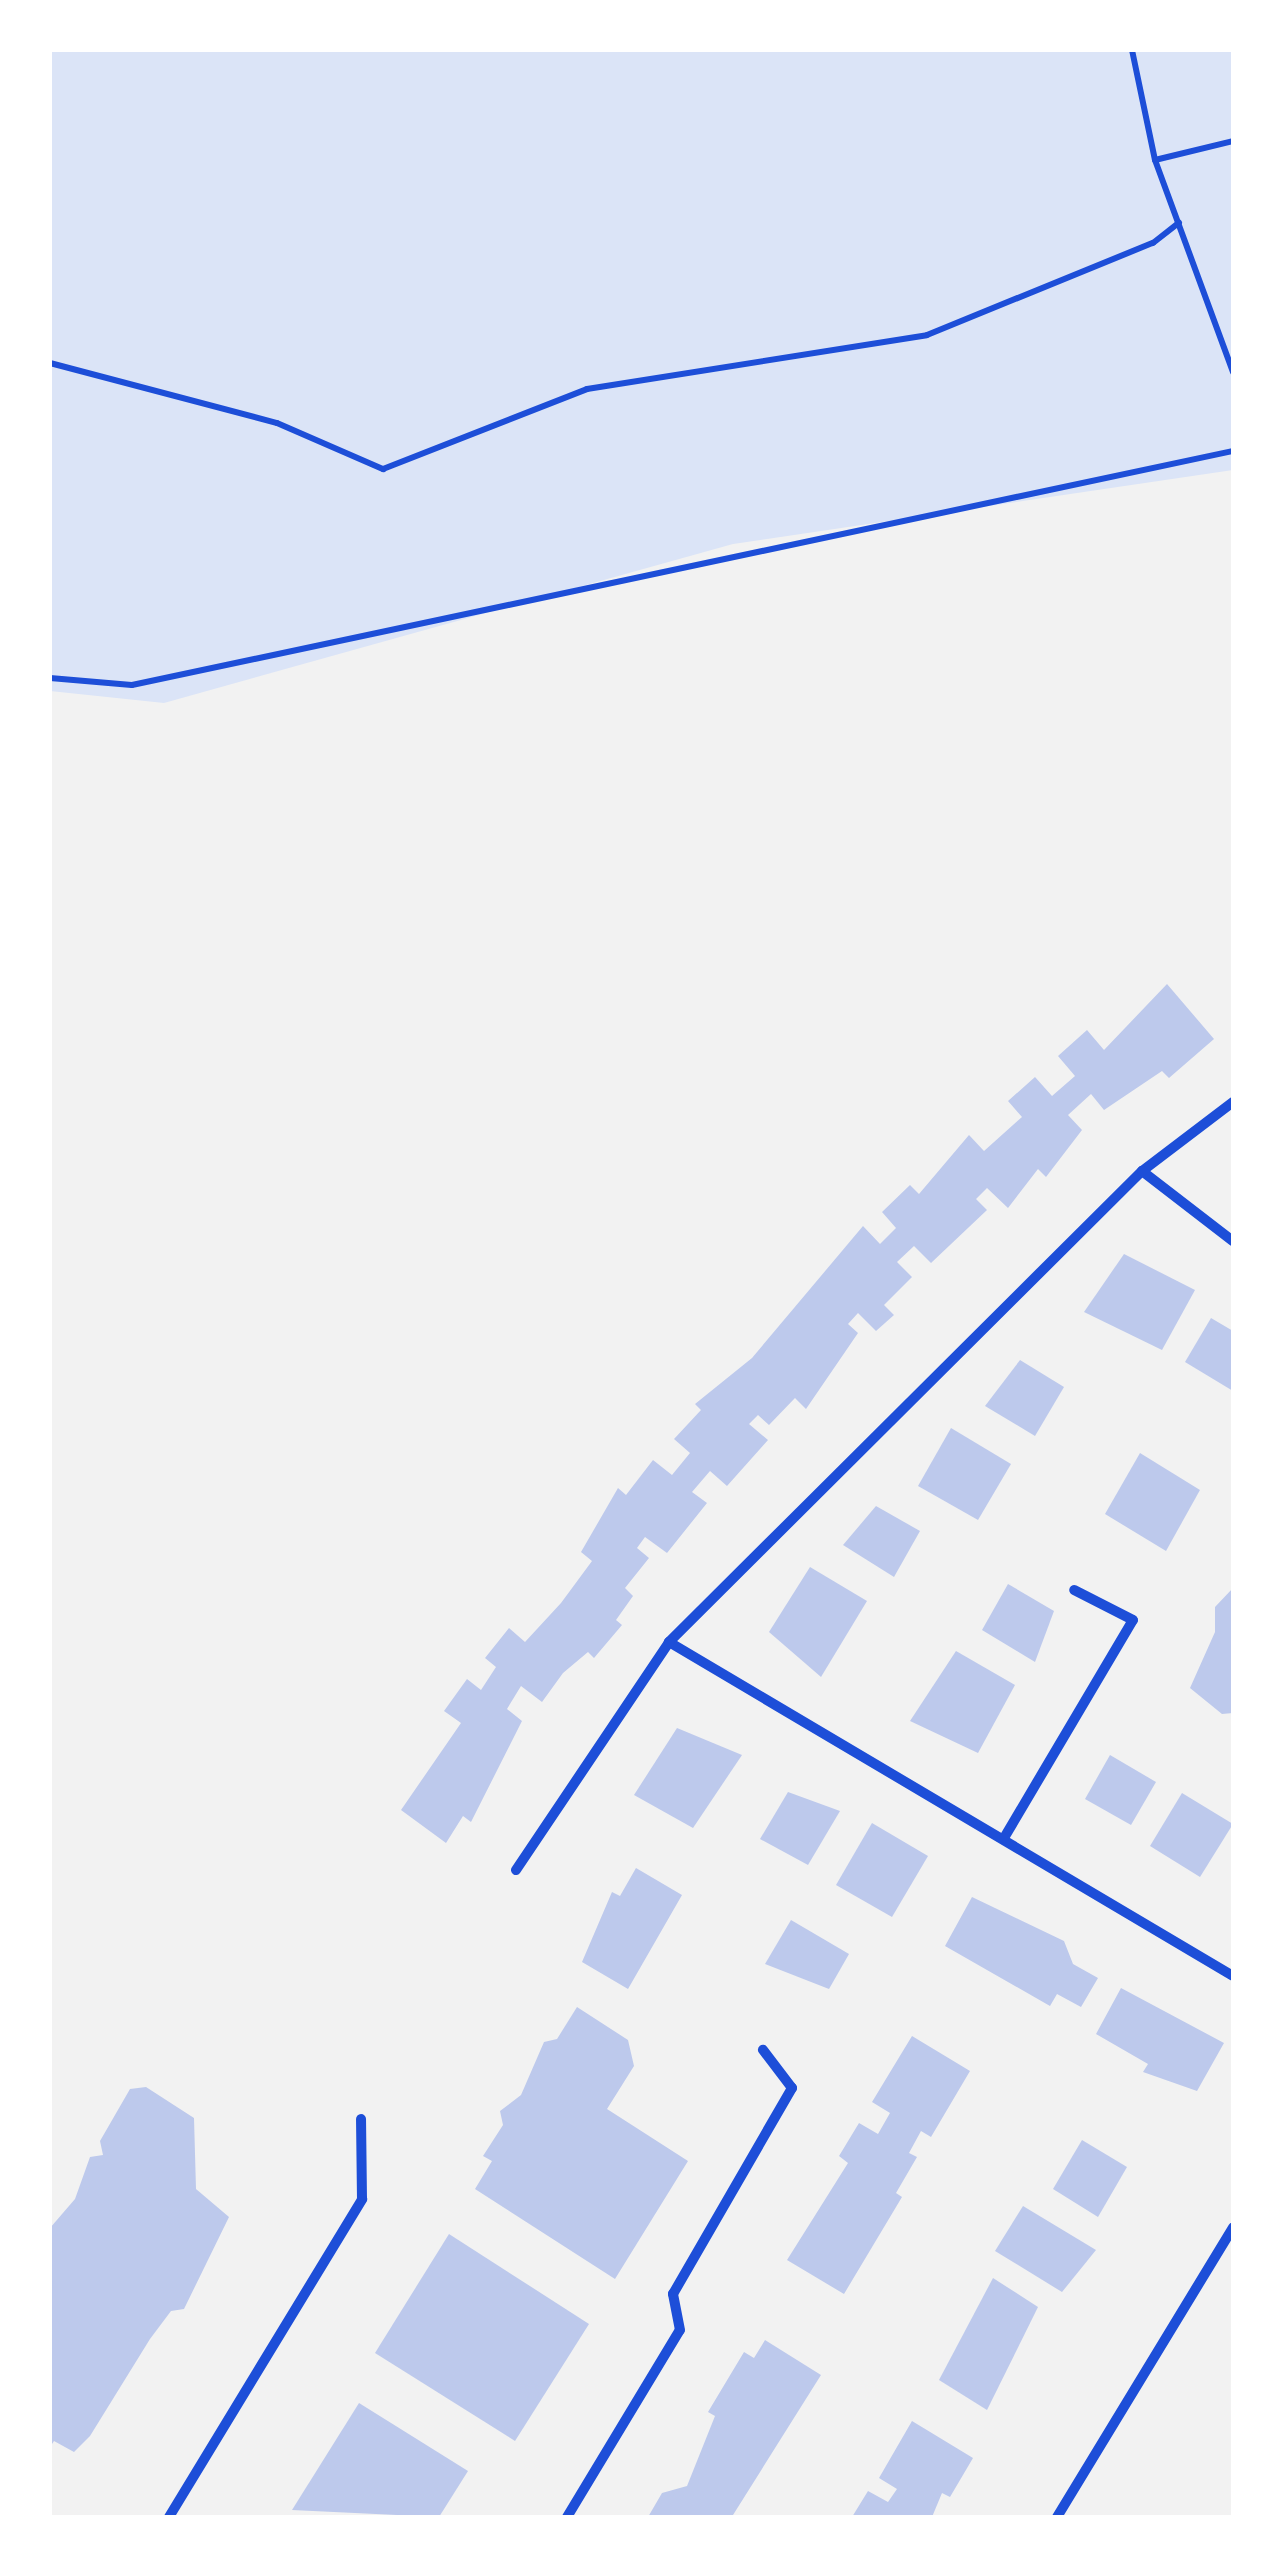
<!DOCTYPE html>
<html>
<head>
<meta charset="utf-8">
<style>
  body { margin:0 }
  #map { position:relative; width:1283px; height:2567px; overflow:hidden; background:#f2f2f2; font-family:Overpass,sans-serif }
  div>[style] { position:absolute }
  .green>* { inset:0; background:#dbe4f7 }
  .building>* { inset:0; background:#bdc9ec }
  .path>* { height:6px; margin:-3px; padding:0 3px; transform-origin:3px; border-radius:3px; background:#1d4ed8 }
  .minor>* { height:10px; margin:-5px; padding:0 5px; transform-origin:5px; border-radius:5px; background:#1d4ed8 }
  span { translate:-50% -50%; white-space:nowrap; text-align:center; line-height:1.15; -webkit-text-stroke:8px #fff; paint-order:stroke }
  .frame { position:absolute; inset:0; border:52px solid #fff; pointer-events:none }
</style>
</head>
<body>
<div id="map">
  <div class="green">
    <div style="clip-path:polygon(50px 50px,1233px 50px,1233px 470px,733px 544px,164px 703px,50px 691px)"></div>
  </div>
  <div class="building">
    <div style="clip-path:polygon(1167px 984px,1214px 1039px,1169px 1078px,1162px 1071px,1104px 1110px,1091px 1094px,1068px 1115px,1082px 1130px,1046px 1177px,1038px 1169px,1008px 1208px,987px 1188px,976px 1199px,987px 1210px,931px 1263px,914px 1246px,897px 1262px,912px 1277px,884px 1305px,894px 1315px,876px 1331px,858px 1313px,848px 1324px,858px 1333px,806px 1409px,795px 1398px,769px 1425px,758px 1415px,749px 1424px,768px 1440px,727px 1486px,710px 1471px,692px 1492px,707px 1503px,667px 1553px,645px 1537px,637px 1548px,649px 1558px,625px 1588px,633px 1596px,616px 1620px,622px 1625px,594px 1658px,588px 1652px,563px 1673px,542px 1702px,521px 1686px,507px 1709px,522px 1721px,471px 1822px,463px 1816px,446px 1843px,401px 1810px,461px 1723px,444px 1711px,467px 1679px,481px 1690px,496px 1667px,485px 1658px,509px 1628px,525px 1642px,561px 1603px,592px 1561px,581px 1552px,618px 1488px,626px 1495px,653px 1460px,672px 1475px,690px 1453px,674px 1439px,701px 1410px,695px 1404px,752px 1358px,863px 1226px,880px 1244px,896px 1228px,882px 1212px,910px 1185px,919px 1194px,969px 1135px,984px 1151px,1022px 1117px,1008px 1101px,1035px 1077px,1052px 1096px,1075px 1076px,1058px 1056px,1087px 1030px,1104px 1050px)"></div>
    <div style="clip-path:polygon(1124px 1254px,1195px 1290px,1162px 1350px,1084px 1312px)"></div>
    <div style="clip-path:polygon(1211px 1318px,1233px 1331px,1233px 1391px,1185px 1362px)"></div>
    <div style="clip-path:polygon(1020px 1360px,1064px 1387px,1035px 1436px,985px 1406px)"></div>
    <div style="clip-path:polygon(951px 1428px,1011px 1464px,978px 1520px,918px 1486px)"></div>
    <div style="clip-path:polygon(1140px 1453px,1200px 1490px,1166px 1551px,1105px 1514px)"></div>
    <div style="clip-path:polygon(876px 1506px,920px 1531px,894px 1577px,843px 1545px)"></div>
    <div style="clip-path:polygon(810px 1567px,867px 1601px,821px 1677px,769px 1632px)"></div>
    <div style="clip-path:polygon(1008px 1584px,1054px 1611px,1035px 1662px,982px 1630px)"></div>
    <div style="clip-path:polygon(1233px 1588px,1233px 1713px,1222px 1714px,1190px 1688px,1215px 1632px,1215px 1607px)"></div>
    <div style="clip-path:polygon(956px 1651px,1015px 1685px,978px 1753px,910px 1721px)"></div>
    <div style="clip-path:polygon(677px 1728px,742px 1755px,693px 1828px,634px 1795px)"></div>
    <div style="clip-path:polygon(1110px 1755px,1156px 1782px,1131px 1825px,1085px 1799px)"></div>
    <div style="clip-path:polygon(788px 1792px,840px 1811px,808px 1865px,760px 1839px)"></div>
    <div style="clip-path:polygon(1182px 1793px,1233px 1824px,1200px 1877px,1150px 1846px)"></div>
    <div style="clip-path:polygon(872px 1823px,928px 1856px,892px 1917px,836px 1885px)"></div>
    <div style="clip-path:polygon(636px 1868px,682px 1895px,628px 1989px,582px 1962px,612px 1892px,620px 1896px)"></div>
    <div style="clip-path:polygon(972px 1897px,1064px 1941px,1073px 1964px,1098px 1978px,1081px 2007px,1057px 1994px,1050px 2006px,945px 1946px)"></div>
    <div style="clip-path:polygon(791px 1920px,849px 1954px,829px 1989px,765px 1964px)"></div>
    <div style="clip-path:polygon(1121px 1988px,1224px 2043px,1197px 2091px,1143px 2072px,1148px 2064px,1096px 2034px)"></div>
    <div style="clip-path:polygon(577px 2007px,628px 2040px,634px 2066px,607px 2109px,688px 2161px,615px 2279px,475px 2189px,492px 2161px,483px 2156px,503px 2125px,500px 2111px,521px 2095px,544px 2042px,557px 2039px)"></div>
    <div style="clip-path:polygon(912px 2036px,970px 2071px,931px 2137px,921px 2131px,909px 2153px,917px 2157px,896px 2193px,902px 2197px,844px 2294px,787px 2260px,848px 2163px,839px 2156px,859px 2123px,878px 2134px,890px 2113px,872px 2102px)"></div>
    <div style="clip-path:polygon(146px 2087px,194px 2118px,196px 2189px,229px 2217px,184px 2309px,171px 2311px,150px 2339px,90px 2436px,74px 2452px,54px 2441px,50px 2447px,50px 2228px,75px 2199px,90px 2157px,103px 2155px,100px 2141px,130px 2089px)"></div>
    <div style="clip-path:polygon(1082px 2140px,1127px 2167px,1098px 2217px,1053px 2189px)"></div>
    <div style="clip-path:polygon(1023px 2206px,1096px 2250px,1062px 2292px,995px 2251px)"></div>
    <div style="clip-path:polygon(449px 2234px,589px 2324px,515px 2441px,375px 2353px)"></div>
    <div style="clip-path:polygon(993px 2278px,1038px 2307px,987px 2410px,939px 2380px)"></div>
    <div style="clip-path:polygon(765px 2340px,821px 2375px,733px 2515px,648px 2517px,662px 2493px,687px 2486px,715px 2416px,708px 2412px,744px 2352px,754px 2358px)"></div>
    <div style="clip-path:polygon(359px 2403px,468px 2471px,439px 2517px,292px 2510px)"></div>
    <div style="clip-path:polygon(912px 2421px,973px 2458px,950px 2497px,942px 2493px,932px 2517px,852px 2517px,868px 2491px,888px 2502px,897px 2489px,879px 2478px)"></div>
  </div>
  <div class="path">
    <div style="left:1132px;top:50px;width:112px;rotate:78.2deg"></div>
    <div style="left:1155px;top:160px;width:226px;rotate:69.8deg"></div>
    <div style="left:1155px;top:160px;width:80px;rotate:-13.7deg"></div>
    <div style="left:50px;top:363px;width:235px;rotate:14.8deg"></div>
    <div style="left:277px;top:423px;width:116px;rotate:23.5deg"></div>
    <div style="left:383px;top:469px;width:219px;rotate:-21.4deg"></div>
    <div style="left:587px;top:389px;width:344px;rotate:-9deg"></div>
    <div style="left:927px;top:335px;width:244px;rotate:-22.2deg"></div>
    <div style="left:1153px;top:243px;width:33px;rotate:-38deg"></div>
    <div style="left:50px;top:678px;width:82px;rotate:4.9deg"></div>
    <div style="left:132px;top:685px;width:1126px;rotate:-12deg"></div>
  </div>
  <div class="minor">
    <div style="left:1233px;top:1102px;width:114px;rotate:142.8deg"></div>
    <div style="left:1142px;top:1171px;width:668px;rotate:135.12deg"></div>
    <div style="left:669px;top:1642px;width:655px;rotate:30.63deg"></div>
    <div style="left:1142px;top:1171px;width:115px;rotate:37.6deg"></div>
    <div style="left:1004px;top:1838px;width:253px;rotate:-59.4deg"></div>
    <div style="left:1133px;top:1620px;width:66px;rotate:-153deg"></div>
    <div style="left:516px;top:1870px;width:275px;rotate:-56.1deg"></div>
    <div style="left:169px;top:2517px;width:372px;rotate:-58.7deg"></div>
    <div style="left:362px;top:2199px;width:80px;rotate:-90.7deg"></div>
    <div style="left:567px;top:2517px;width:218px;rotate:-58.9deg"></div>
    <div style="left:680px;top:2330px;width:37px;rotate:-101deg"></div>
    <div style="left:673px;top:2294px;width:238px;rotate:-60deg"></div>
    <div style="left:792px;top:2088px;width:48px;rotate:-127.3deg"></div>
    <div style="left:1057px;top:2517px;width:339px;rotate:-58.7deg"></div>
  </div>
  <div class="frame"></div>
</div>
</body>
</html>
